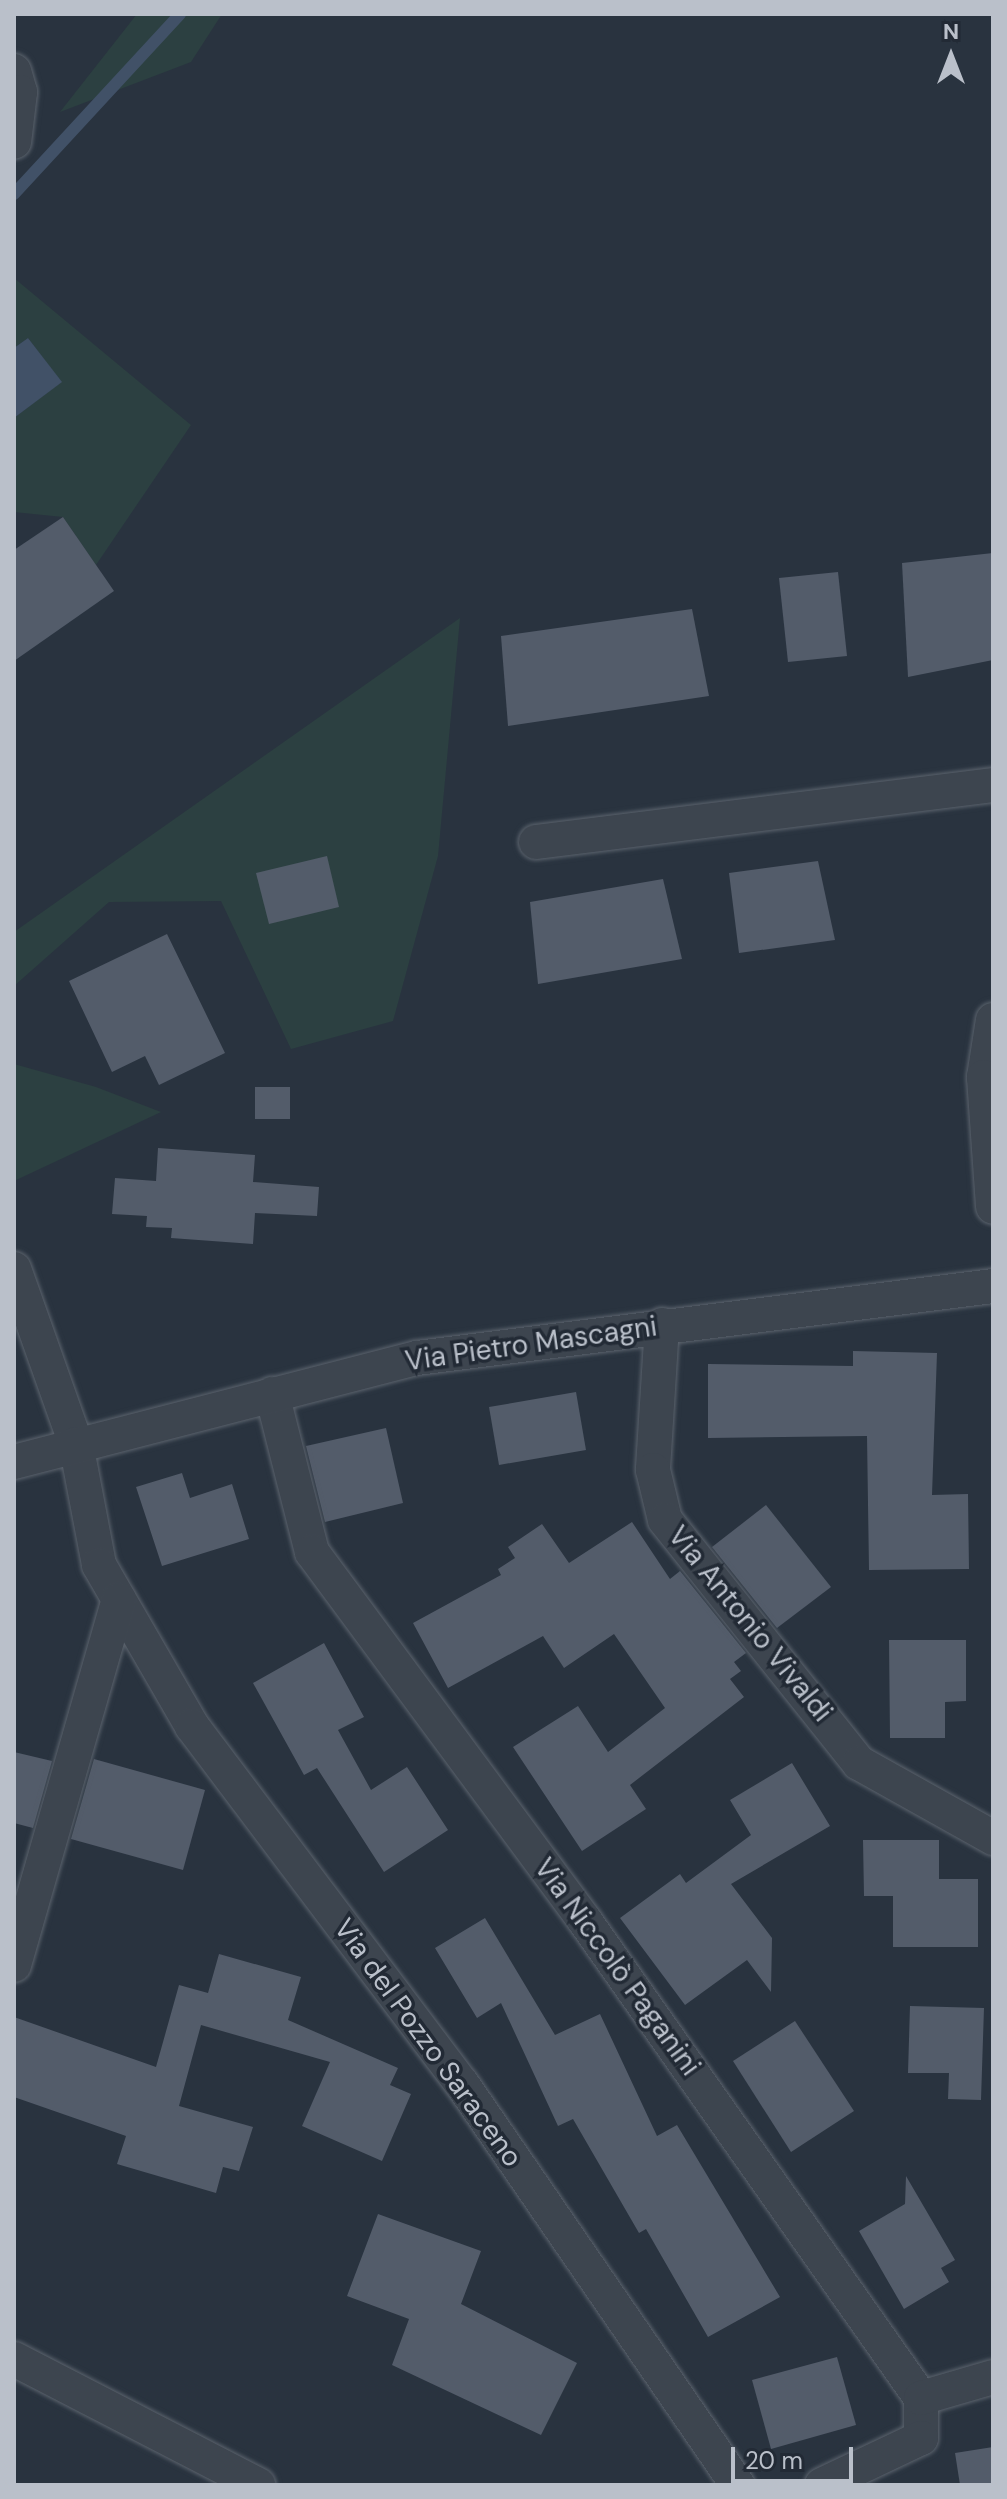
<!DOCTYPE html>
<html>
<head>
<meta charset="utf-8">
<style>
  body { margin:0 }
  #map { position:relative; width:1007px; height:2499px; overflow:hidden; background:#29333f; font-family:"DM Sans",sans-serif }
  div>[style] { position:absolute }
  .green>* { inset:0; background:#2c4041 }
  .water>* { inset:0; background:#415167 }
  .stream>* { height:12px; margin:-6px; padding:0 6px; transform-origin:6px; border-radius:6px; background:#415167 }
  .building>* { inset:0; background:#535c6a }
  .roads { filter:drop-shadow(0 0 2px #5b636d) drop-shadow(0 0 2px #5b636d) }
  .minor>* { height:34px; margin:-17px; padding:0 17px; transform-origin:17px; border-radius:17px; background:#3d454f }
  span { translate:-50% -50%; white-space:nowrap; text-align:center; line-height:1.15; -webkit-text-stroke:7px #222a35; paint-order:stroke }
  .street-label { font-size:28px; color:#bac0ca }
  .frame { position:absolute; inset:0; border:16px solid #bac0ca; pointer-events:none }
  .north { position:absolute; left:911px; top:16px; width:80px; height:80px; -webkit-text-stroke:6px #222a35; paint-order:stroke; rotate:0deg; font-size:22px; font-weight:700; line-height:32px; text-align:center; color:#bac0ca }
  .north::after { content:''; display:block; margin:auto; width:28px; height:36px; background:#bac0ca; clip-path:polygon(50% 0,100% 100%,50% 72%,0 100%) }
  .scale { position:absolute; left:731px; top:2447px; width:122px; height:36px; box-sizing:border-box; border:4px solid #bac0ca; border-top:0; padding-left:10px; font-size:24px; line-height:28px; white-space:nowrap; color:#bac0ca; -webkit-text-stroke:6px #222a35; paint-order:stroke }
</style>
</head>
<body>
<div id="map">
  <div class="green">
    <div style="clip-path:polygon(137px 14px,222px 14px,191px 62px,60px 112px)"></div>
    <div style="clip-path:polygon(14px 278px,191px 425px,96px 565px,63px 517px,14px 512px,14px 418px,61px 382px,28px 338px,14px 348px)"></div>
    <div style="clip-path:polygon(460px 618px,438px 856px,393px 1021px,291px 1049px,221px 901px,109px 902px,14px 986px,14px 932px)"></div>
    <div style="clip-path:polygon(14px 1064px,96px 1087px,161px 1112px,14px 1181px)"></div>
  </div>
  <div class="water">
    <div style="clip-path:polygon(28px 338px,62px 382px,14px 418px,14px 348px)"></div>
  </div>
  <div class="stream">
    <div style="left:14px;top:194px;width:245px;rotate:-47.3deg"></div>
  </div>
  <div class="building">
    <div style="clip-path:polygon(63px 517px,114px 591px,14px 661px,14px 550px)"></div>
    <div style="clip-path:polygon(993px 553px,993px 660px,908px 677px,902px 563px)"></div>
    <div style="clip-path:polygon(838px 572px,847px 656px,788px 662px,779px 578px)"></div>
    <div style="clip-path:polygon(692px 609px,709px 696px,508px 726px,501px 636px)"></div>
    <div style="clip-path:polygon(327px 856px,339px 907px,269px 924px,256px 873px)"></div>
    <div style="clip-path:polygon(818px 861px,835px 940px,739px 953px,729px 873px)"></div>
    <div style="clip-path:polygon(663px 879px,682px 959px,538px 984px,530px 902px)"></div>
    <div style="clip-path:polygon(167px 934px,225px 1053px,159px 1085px,145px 1056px,112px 1072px,69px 981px)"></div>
    <div style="clip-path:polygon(255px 1087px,290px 1087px,290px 1119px,255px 1119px)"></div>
    <div style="clip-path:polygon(158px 1148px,255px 1155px,253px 1182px,319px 1187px,317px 1216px,255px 1213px,253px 1244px,171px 1238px,172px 1228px,146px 1227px,147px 1216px,112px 1214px,115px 1178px,156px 1181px)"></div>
    <div style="clip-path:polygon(853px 1351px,937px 1353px,932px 1495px,968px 1494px,969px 1569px,869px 1570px,867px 1436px,708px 1438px,708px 1364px,853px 1366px)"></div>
    <div style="clip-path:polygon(576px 1392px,586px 1450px,499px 1465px,489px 1407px)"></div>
    <div style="clip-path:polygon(386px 1428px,403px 1503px,325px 1522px,306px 1446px)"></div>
    <div style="clip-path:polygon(182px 1473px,190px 1498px,232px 1484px,249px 1539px,162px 1566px,136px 1487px)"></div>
    <div style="clip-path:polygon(766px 1505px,831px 1587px,777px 1628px,712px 1547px)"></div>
    <div style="clip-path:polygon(632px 1522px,670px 1579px,680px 1571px,746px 1653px,734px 1662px,741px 1671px,730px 1679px,744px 1697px,630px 1785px,646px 1809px,582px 1851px,513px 1747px,578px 1706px,608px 1752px,665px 1708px,614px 1634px,564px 1668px,543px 1636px,448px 1688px,413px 1623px,501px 1575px,498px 1569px,515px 1558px,508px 1547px,542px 1524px,569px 1563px)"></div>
    <div style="clip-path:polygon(889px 1640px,966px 1640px,966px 1701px,945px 1702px,945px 1738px,890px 1738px)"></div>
    <div style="clip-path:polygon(324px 1643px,364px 1717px,338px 1730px,371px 1790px,407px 1767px,448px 1830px,384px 1872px,317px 1768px,304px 1775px,253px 1683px)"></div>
    <div style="clip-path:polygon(14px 1752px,52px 1761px,33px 1828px,14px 1823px)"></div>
    <div style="clip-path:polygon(94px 1759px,205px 1790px,183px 1870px,71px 1839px)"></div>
    <div style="clip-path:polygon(792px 1763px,830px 1826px,731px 1884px,772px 1938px,771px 1992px,747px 1960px,685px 2005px,620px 1918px,680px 1874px,686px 1883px,751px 1835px,730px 1800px)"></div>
    <div style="clip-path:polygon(863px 1840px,939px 1840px,939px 1879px,978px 1879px,978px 1947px,893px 1947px,893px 1896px,864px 1896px)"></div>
    <div style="clip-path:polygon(485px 1918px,555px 2035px,600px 2014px,657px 2136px,677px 2125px,780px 2297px,708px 2337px,646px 2229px,639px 2233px,573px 2119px,558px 2126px,501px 2003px,477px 2018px,435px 1948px)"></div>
    <div style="clip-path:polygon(219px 1954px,301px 1977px,288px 2020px,398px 2068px,390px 2085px,411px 2094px,382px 2161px,302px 2126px,330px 2062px,201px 2025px,179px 2106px,253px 2127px,239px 2171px,223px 2167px,216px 2193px,117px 2164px,126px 2136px,14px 2097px,14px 2017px,156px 2067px,179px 1985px,208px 1993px)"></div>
    <div style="clip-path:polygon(910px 2006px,984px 2008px,981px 2100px,948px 2099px,949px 2073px,908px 2073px)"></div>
    <div style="clip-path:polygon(795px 2021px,854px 2111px,791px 2152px,733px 2061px)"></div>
    <div style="clip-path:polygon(906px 2176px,955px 2260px,941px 2268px,949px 2282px,904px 2309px,859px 2231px,905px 2204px)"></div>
    <div style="clip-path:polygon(378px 2214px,481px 2251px,461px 2304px,577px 2363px,541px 2435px,392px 2365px,409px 2319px,347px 2296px)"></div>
    <div style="clip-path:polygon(837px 2357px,856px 2425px,771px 2449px,752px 2380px)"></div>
    <div style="clip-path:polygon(993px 2447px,993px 2485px,960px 2485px,955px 2453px)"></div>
  </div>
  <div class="roads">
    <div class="minor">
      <div style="left:14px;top:71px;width:22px;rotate:74deg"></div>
      <div style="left:20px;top:92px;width:50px;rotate:96.8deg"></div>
      <div style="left:536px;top:842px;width:461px;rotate:-7.1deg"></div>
      <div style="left:993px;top:1020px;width:58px;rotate:99deg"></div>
      <div style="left:984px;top:1077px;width:130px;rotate:86deg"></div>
      <div style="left:14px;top:1269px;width:186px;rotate:70.5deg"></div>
      <div style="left:76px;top:1444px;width:123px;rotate:79.2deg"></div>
      <div style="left:99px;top:1565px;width:186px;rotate:60deg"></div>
      <div style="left:192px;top:1726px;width:448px;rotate:53deg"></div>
      <div style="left:462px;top:2084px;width:487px;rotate:55.5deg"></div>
      <div style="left:662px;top:1325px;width:145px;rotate:93.6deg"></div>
      <div style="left:653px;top:1470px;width:51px;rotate:76.5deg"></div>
      <div style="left:665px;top:1520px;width:311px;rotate:51.4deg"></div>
      <div style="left:859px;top:1763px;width:154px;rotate:29.2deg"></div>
      <div style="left:272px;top:1394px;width:163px;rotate:75.8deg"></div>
      <div style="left:312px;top:1552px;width:459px;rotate:53.5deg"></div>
      <div style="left:585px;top:1921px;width:583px;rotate:54.84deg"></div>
      <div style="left:921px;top:2398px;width:40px;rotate:90deg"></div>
      <div style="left:921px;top:2438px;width:110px;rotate:154.6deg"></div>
      <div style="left:14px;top:1462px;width:416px;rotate:-14.5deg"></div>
      <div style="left:417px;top:1358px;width:580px;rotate:-7.13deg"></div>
      <div style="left:14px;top:1965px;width:380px;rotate:-74deg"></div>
      <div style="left:14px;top:2359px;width:275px;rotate:27.3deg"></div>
      <div style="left:921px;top:2398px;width:75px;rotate:-16.3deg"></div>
    </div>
  </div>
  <div class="street-label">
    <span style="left:531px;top:1344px;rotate:-8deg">Via Pietro Mascagni</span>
    <span style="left:750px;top:1624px;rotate:51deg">Via Antonio Vivaldi</span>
    <span style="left:617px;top:1967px;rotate:54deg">Via Niccolò Paganini</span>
    <span style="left:428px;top:2043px;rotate:54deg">Via del Pozzo Saraceno</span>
  </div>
  <div class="frame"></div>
  <div class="north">N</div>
  <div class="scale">20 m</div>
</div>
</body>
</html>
